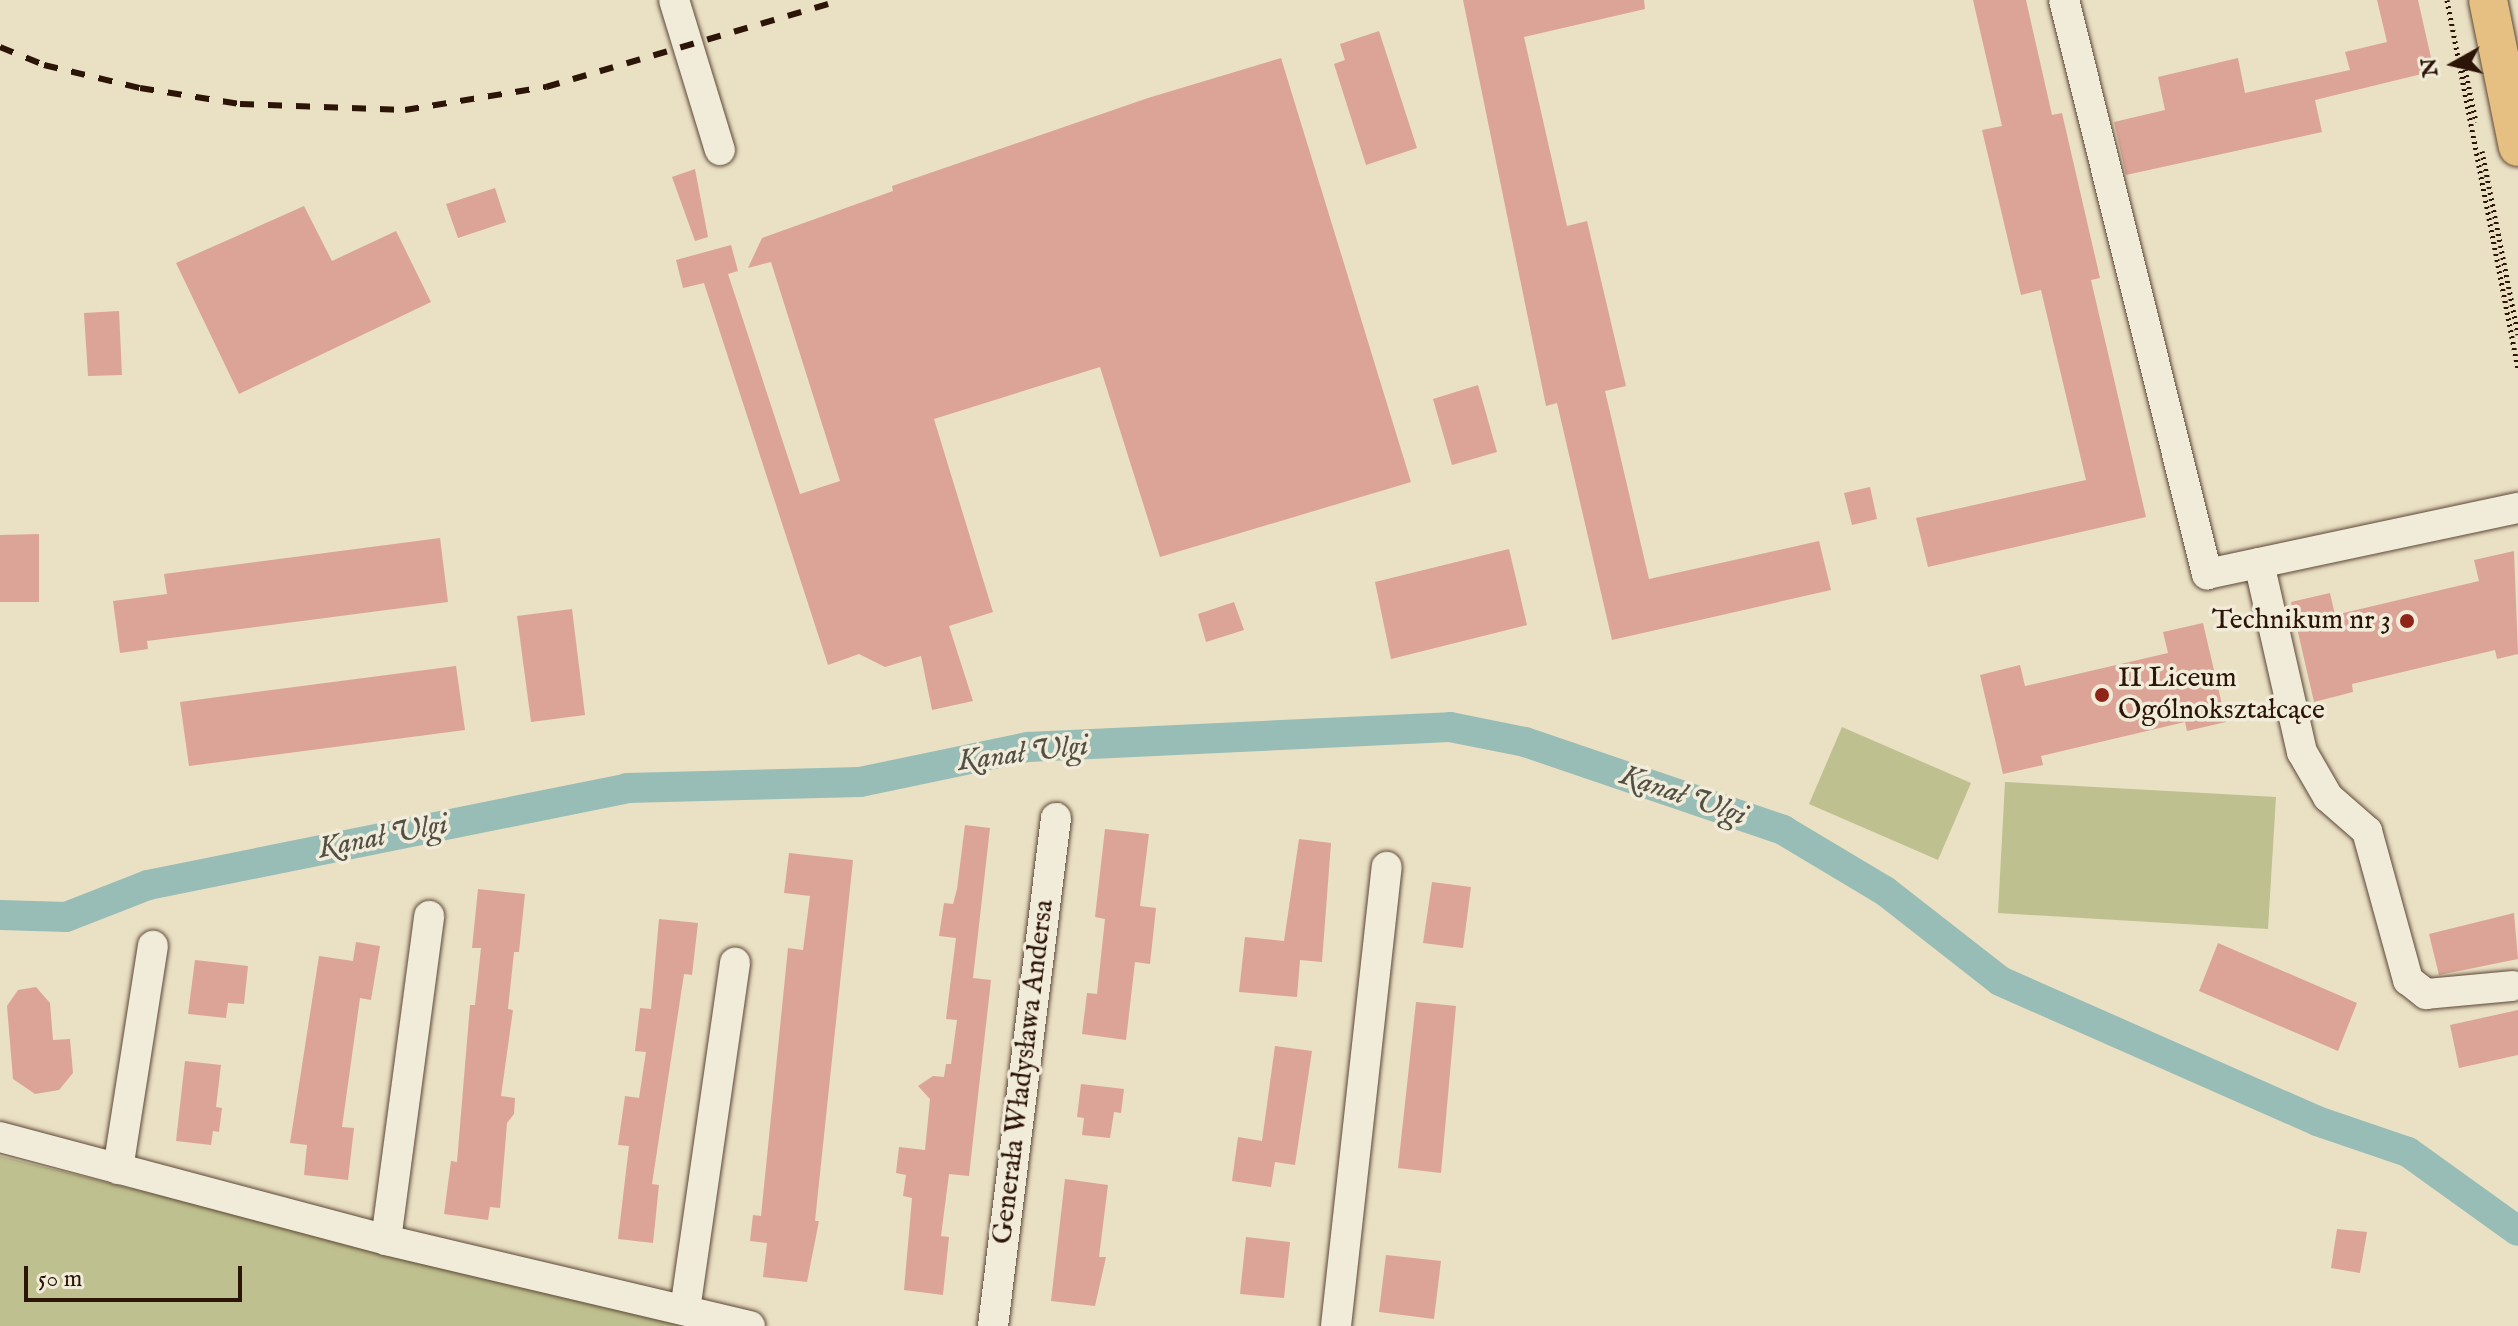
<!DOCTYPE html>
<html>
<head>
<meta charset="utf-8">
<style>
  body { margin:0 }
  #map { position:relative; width:2518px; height:1326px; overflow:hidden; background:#eae0c4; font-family:"IM FELL English",serif }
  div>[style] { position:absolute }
  .green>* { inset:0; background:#bfc08f }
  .canal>* { height:30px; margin:-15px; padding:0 15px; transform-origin:15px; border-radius:15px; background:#98bdb6 }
  .building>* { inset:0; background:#dca496 }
  .path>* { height:5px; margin-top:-2.5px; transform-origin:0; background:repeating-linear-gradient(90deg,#2c1406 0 2px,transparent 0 6px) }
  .roads { filter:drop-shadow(0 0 2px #5c4736) drop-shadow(0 0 2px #5c4736) }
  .minor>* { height:30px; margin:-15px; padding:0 15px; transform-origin:15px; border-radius:15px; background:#f1ebd9 }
  .major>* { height:38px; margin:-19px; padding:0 19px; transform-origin:19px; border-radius:19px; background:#e5c082 }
  .rail>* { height:6px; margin-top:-3px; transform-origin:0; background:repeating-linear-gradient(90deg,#2c1406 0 14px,transparent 0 28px) }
  .dots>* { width:22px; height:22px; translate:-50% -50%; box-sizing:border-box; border:4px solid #f1ebd9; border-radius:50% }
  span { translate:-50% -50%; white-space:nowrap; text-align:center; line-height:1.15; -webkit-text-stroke:7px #f1ebd9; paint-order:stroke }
  .poi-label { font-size:28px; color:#2c1406 }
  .right { translate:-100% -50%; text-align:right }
  .left { translate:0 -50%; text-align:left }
  .street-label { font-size:28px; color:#2c1406 }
  .water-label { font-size:30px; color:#524f44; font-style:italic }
  .north { position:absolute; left:2414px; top:24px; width:80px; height:80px; -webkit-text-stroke:6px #f1ebd9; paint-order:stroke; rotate:262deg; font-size:22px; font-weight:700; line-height:32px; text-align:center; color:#2c1406 }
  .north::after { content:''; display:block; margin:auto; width:28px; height:36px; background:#2c1406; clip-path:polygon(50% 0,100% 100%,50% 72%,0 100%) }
  .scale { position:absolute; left:24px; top:1266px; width:218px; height:36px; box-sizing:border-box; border:4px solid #2c1406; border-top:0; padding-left:10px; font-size:24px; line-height:28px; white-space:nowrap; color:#2c1406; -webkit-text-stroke:6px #f1ebd9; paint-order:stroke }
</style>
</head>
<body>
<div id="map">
  <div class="green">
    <div style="clip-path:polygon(1842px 727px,1971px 783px,1938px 860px,1809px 804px)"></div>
    <div style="clip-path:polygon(2005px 782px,2276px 797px,2268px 929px,1998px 913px)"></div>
    <div style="clip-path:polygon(0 1156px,689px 1326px,0 1326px)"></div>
  </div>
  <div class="canal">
    <div style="left:0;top:915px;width:66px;rotate:1.7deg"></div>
    <div style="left:66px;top:917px;width:88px;rotate:-21.3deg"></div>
    <div style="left:148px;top:885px;width:489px;rotate:-11.4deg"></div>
    <div style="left:627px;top:788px;width:233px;rotate:-1.5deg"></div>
    <div style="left:860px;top:782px;width:172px;rotate:-11.8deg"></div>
    <div style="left:1028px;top:747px;width:422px;rotate:-2.7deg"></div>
    <div style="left:1450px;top:727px;width:76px;rotate:11.3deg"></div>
    <div style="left:1525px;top:742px;width:273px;rotate:18.8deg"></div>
    <div style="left:1783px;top:830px;width:119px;rotate:30.9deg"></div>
    <div style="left:1885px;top:891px;width:146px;rotate:38deg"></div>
    <div style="left:2000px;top:981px;width:347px;rotate:23.8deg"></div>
    <div style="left:2317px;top:1121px;width:96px;rotate:18.8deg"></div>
    <div style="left:2408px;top:1152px;width:135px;rotate:35.7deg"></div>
  </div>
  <div class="building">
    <div style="clip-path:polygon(1463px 0,1644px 0,1645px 9px,1524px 37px,1567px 226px,1587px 221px,1626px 386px,1605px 391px,1649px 579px,1819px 541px,1831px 590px,1612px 640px,1557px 403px,1546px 406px)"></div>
    <div style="clip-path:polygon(1973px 0,2026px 0,2052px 115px,2062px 113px,2100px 278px,2091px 280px,2146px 517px,1928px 567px,1916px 518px,2086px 480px,2041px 290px,2021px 295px,1982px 130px,2002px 126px)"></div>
    <div style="clip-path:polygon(2377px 0,2418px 0,2434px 71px,2315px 100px,2322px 132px,2126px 175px,2114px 122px,2165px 110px,2158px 77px,2238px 58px,2245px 93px,2350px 70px,2345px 52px,2387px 42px)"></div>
    <div style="clip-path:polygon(1379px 31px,1417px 148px,1366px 165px,1334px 64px,1345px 60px,1340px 44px)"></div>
    <div style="clip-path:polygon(1281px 58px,1411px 482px,1160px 557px,1100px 367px,934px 419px,993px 612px,949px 626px,973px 701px,932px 710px,921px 656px,885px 667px,859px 654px,828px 665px,704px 283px,683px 288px,676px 260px,731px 245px,738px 271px,728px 274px,800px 494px,840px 481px,771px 262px,748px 268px,762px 238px,893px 191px,892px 186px,1148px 98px)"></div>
    <div style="clip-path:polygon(695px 169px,708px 237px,695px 241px,672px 177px)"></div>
    <div style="clip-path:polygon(495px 188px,506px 222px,458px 238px,446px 204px)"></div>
    <div style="clip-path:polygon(304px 206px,332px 261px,396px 231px,431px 302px,239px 394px,176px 263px)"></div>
    <div style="clip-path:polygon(119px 311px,122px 375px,88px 376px,84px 313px)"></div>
    <div style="clip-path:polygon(1478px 385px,1497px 452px,1452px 465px,1433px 399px)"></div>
    <div style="clip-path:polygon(1870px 487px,1877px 519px,1852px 525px,1844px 493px)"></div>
    <div style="clip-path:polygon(39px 534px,39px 602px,0 602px,0 535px)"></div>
    <div style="clip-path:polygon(440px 538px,448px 602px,147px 641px,148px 649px,120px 653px,113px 601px,167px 594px,164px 574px)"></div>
    <div style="clip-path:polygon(1509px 549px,1527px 625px,1391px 659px,1375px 582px)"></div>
    <div style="clip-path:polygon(2514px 551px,2518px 654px,2497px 659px,2495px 650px,2352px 684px,2353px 692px,2314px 702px,2291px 602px,2330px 593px,2335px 615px,2479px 581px,2474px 560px)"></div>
    <div style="clip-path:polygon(1234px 602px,1244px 630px,1206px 642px,1198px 614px)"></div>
    <div style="clip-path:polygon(572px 609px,585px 715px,531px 722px,517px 616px)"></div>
    <div style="clip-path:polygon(2203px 623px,2226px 722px,2187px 731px,2185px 722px,2041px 756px,2043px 765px,2003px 774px,1980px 675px,2020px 665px,2025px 686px,2168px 653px,2163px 632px)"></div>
    <div style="clip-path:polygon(456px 666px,465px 730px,189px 766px,180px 702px)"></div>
    <div style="clip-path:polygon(965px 825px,990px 828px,973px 978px,991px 980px,969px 1176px,949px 1174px,941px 1236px,949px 1237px,943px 1295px,904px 1290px,912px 1198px,903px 1196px,906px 1175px,896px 1173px,899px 1147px,925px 1150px,930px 1099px,918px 1086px,933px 1076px,944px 1077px,946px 1064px,951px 1064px,957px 1020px,946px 1019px,956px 938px,939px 936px,944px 903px,953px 904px,957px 889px)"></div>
    <div style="clip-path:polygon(1105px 829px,1149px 834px,1140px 906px,1156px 908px,1150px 964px,1135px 962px,1126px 1040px,1082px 1034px,1087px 993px,1097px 994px,1105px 919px,1095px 917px)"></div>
    <div style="clip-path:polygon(1299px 839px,1331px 843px,1322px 962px,1300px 960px,1297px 997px,1239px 992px,1245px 937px,1284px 941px)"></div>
    <div style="clip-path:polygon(789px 853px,853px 860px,815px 1221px,819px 1221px,807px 1282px,763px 1277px,767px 1243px,750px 1241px,753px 1215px,761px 1216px,788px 948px,803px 950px,810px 896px,784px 893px)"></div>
    <div style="clip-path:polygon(1432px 882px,1471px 887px,1463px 948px,1423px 943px)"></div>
    <div style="clip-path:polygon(478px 889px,525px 894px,519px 952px,514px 952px,508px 1009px,513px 1010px,501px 1096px,515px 1098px,514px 1114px,507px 1123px,500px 1208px,490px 1207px,488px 1220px,444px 1214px,451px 1161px,457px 1162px,470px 1005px,475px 1005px,481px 948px,472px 948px)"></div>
    <div style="clip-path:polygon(2514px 913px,2518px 959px,2439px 975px,2429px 934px)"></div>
    <div style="clip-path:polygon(659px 919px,698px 923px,692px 975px,684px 974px,652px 1184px,659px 1185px,653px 1243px,618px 1239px,629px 1146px,618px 1145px,625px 1096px,639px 1098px,646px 1052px,635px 1051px,640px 1008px,651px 1009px)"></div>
    <div style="clip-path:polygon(356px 942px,380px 946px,371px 1000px,360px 998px,342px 1127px,354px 1128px,348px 1180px,304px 1175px,307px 1145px,290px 1143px,319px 956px,353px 961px)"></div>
    <div style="clip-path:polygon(2218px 943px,2357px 1003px,2338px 1051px,2199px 991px)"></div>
    <div style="clip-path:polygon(195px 960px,248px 966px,244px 1004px,228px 1003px,226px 1018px,188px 1014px)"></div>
    <div style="clip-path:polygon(36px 987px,50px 1003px,53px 1040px,70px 1039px,73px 1073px,59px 1090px,35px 1094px,13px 1079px,7px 1006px,18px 990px)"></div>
    <div style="clip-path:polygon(1416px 1002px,1456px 1006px,1441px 1173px,1398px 1168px)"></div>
    <div style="clip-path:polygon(2518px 1010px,2518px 1055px,2459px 1068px,2450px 1025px)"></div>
    <div style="clip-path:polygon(1275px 1046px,1312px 1051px,1295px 1165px,1275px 1162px,1271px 1187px,1232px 1181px,1238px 1137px,1262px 1141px)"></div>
    <div style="clip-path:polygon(185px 1061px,221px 1065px,216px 1107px,222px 1108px,219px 1132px,213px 1131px,211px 1145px,176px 1141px)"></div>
    <div style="clip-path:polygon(1081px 1084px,1124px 1089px,1121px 1113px,1114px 1112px,1110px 1138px,1082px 1135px,1084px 1118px,1077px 1117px)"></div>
    <div style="clip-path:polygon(1065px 1179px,1108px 1185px,1099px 1257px,1106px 1257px,1095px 1306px,1051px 1301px)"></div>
    <div style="clip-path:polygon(2337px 1229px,2367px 1232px,2360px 1273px,2331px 1268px)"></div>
    <div style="clip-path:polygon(1246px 1237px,1290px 1242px,1284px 1298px,1240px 1294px)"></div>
    <div style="clip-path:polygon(1386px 1255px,1441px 1261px,1434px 1319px,1379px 1312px)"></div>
  </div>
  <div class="path">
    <div style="left:2447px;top:0;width:376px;rotate:79.1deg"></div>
    <div style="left:2465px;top:69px;width:54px;rotate:78.3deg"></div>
    <div style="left:2482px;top:151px;width:187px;rotate:78.9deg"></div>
  </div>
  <div class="roads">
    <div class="minor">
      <div style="left:674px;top:0;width:157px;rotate:73deg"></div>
      <div style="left:2064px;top:0;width:592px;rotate:76.01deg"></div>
      <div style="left:2207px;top:574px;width:318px;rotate:-12deg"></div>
      <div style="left:2259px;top:563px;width:194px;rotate:77.2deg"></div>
      <div style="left:2302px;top:752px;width:52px;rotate:60deg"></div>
      <div style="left:2328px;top:797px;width:52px;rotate:41.1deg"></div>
      <div style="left:2367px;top:831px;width:155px;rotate:74.6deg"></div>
      <div style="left:2408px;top:980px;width:23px;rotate:38deg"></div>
      <div style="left:2426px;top:994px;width:87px;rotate:-5.3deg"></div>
      <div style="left:0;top:1137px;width:400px;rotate:14.9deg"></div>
      <div style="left:386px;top:1240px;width:374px;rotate:13.3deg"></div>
      <div style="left:118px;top:1169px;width:226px;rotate:-81.1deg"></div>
      <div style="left:386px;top:1240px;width:327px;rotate:-82.4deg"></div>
      <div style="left:685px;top:1310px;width:351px;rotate:-81.8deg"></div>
      <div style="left:993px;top:1326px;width:512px;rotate:-82.93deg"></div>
      <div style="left:1336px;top:1326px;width:462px;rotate:-83.7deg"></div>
    </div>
    <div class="major">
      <div style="left:2488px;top:0;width:150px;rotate:78.5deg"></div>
    </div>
  </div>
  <div class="rail">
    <div style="left:0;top:47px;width:48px;rotate:22.2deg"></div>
    <div style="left:44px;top:65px;width:99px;rotate:13.5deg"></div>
    <div style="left:140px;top:88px;width:101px;rotate:9.1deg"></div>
    <div style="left:240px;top:104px;width:165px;rotate:2.1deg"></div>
    <div style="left:405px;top:110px;width:143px;rotate:-9.3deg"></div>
    <div style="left:546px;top:87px;width:308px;rotate:-16.4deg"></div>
  </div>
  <div class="dots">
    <div style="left:2407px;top:621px;background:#8f2418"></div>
    <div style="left:2102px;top:695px;background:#8f2418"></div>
  </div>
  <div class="poi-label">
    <span class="right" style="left:2391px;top:621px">Technikum nr 3</span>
    <span class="left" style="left:2118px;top:695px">II Liceum<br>Ogólnokształcące</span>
  </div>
  <div class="street-label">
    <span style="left:1024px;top:1072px;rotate:-83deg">Generała Władysława Andersa</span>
  </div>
  <div class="water-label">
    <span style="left:1023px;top:754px;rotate:-7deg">Kanał Ulgi</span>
    <span style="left:1683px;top:796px;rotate:19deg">Kanał Ulgi</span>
    <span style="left:383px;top:837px;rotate:-11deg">Kanał Ulgi</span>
  </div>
  <div class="north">N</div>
  <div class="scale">50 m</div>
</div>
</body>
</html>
